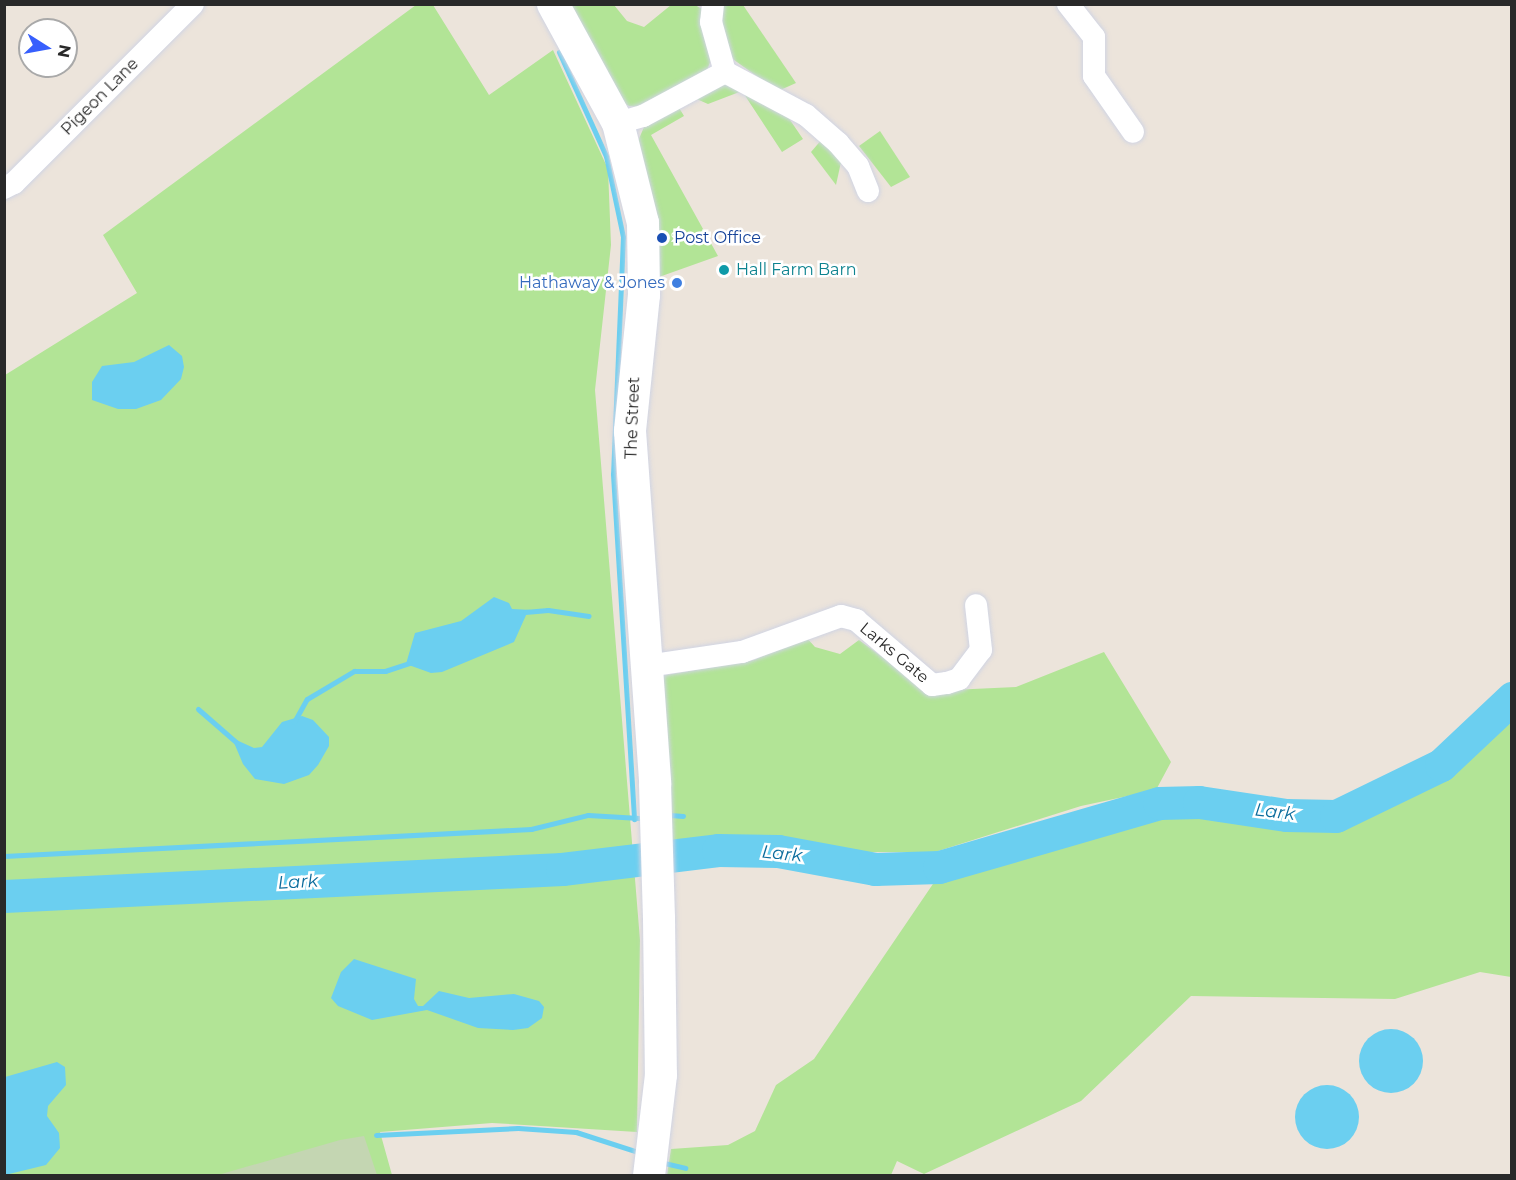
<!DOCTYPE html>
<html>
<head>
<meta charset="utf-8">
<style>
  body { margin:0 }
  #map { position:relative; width:1516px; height:1180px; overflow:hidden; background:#ece4db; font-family:Montserrat,sans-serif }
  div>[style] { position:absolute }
  .green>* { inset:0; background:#b2e496 }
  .cemetery>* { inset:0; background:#c4d6b2 }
  .water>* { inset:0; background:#6bcff0 }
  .round { border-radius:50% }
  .stream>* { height:5px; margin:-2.5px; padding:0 2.5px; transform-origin:2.5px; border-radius:2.5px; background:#6bcff0 }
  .river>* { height:33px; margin:-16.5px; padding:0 16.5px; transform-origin:16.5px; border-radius:16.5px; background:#6bcff0 }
  .roads { filter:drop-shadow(0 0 2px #d0d4e3) drop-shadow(0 0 2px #d0d4e3) }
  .minor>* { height:22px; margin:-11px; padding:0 11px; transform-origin:11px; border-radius:11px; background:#fff }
  .secondary>* { height:32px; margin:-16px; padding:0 16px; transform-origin:16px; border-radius:16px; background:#fff }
  .dots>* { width:16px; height:16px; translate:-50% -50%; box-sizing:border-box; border:3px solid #fff; border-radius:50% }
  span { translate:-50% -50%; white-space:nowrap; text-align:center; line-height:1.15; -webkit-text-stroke:5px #fff; paint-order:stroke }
  .street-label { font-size:16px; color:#292929 }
  .transit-label { font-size:16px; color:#164399 }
  .left { translate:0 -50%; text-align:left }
  .culture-label { font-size:16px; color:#0d838f }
  .shop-label { font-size:16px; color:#366cbe }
  .right { translate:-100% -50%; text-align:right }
  .water-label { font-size:18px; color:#0b6c9c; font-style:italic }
  .frame { position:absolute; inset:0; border:6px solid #292929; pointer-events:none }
  .north { position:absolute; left:18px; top:18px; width:60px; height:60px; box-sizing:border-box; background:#fff; border:2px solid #a9a9a9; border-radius:50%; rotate:101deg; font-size:16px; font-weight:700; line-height:24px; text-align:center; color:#292929 }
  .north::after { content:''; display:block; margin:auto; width:21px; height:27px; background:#375ffd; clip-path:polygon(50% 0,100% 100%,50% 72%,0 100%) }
</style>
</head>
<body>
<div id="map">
  <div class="green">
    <div style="clip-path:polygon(416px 5px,433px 5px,489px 95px,553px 50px,608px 169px,611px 245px,595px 390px,640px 940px,637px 1132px,492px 1123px,380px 1132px,392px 1175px,5px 1176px,5px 375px,137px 293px,103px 235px)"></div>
    <div style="clip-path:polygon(567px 5px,614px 5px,627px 21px,644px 27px,671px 5px,695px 5px,704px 10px,711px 60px,707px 70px,639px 107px,629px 106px,618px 100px)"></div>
    <div style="clip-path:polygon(718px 5px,743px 5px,796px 83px,778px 91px,734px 60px,726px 48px)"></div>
    <div style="clip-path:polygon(724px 82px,745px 84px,742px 91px,788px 117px,803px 139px,782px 152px,742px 91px,708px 104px,692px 97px)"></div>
    <div style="clip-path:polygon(678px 106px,684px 116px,651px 135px,718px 256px,659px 277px,638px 141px,644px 127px)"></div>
    <div style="clip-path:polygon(880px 131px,910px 177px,891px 187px,859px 146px)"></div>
    <div style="clip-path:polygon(823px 138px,841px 162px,836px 185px,811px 152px)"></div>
    <div style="clip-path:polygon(806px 637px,815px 647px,840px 654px,859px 640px,929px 691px,1016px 687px,1104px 652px,1171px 762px,1156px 790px,1081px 806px,935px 852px,840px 852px,798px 841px,748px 836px,672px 844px,660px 676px,754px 660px)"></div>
    <div style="clip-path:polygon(1511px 695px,1511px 977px,1480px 972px,1395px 999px,1191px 996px,1081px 1101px,924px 1174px,897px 1161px,891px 1175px,667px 1175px,671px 1149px,728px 1145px,755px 1131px,776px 1085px,814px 1059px,937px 878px,1109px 822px,1197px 817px,1291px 827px,1335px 821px,1395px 792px,1443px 760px)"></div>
  </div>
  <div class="cemetery">
    <div style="clip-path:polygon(364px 1136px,377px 1175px,218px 1175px,340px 1140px)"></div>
  </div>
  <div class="water">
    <div style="clip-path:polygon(169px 345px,182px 356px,184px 367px,181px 379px,161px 400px,136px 409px,118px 409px,92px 400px,92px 382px,102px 366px,134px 362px)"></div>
    <div style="clip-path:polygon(494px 597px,509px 603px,512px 609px,532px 610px,527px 613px,514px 642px,442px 672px,431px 673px,406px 664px,415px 633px,461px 621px)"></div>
    <div style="clip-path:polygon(302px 716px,313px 720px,329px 737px,329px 746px,318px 765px,309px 775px,284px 784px,255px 779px,243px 764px,232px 738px,254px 748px,262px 747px,282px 722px)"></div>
    <div style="clip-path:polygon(354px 959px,416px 979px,414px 999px,418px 1006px,423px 1006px,439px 991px,469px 998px,514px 994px,539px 1001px,544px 1007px,542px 1018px,528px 1028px,513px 1030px,478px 1028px,427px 1010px,372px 1020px,338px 1006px,331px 998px,341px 972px)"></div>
    <div class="round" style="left:1359px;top:1029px;width:64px;height:64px"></div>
    <div style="clip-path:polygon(57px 1062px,65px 1067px,66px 1085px,48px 1106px,47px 1116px,59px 1133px,60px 1148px,46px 1165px,5px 1175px,5px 1077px)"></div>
    <div class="round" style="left:1295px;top:1085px;width:64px;height:64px"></div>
  </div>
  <div class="stream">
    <div style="left:559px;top:52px;width:114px;rotate:65.7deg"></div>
    <div style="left:606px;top:156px;width:83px;rotate:78.1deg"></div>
    <div style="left:623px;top:237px;width:237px;rotate:92.4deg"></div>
    <div style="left:613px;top:474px;width:346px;rotate:86.5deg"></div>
    <div style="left:525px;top:612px;width:23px;rotate:-5deg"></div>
    <div style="left:548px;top:610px;width:41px;rotate:8.3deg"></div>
    <div style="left:198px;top:709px;width:52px;rotate:41.1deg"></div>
    <div style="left:294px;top:722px;width:26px;rotate:-61deg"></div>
    <div style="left:307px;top:699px;width:55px;rotate:-30.8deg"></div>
    <div style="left:354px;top:671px;width:31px"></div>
    <div style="left:385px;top:671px;width:26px;rotate:-18deg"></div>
    <div style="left:670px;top:815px;width:13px;rotate:4deg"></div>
    <div style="left:4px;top:856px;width:528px;rotate:-2.93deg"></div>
    <div style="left:531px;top:829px;width:59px;rotate:-13.8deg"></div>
    <div style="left:588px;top:815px;width:51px;rotate:3.4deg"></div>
    <div style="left:376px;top:1135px;width:142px;rotate:-2.8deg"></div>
    <div style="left:518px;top:1128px;width:58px;rotate:3.9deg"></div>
    <div style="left:576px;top:1132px;width:68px;rotate:17.9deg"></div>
    <div style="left:660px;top:1162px;width:26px;rotate:13deg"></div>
  </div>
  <div class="river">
    <div style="left:4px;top:896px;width:559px;rotate:-2.77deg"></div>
    <div style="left:562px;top:869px;width:157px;rotate:-6.9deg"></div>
    <div style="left:718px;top:850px;width:60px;rotate:1deg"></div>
    <div style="left:778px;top:851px;width:99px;rotate:10.5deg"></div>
    <div style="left:875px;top:869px;width:64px;rotate:-1.8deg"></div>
    <div style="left:939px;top:867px;width:229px;rotate:-16.2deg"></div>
    <div style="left:1159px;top:803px;width:40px;rotate:-1.4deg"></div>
    <div style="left:1199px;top:802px;width:88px;rotate:8.5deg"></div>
    <div style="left:1286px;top:815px;width:50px;rotate:1.1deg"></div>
    <div style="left:1336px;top:816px;width:117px;rotate:-25.9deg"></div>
    <div style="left:1441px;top:765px;width:98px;rotate:-43.3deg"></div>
  </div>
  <div class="roads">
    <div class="minor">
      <div style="left:713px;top:4px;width:18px;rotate:96deg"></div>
      <div style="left:711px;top:22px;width:52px;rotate:74.4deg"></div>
      <div style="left:725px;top:72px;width:92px;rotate:28deg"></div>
      <div style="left:806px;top:115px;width:43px;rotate:41.2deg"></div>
      <div style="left:838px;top:143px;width:30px;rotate:49deg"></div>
      <div style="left:858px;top:166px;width:27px;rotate:68deg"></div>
      <div style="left:1068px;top:4px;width:42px;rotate:51.8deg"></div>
      <div style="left:1094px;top:37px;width:39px;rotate:90deg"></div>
      <div style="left:1094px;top:76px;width:68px;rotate:55.1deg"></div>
      <div style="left:618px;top:123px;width:26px;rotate:-16deg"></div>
      <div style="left:643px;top:116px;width:93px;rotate:-28.2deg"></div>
      <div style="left:4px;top:188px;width:11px;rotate:-27deg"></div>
      <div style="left:14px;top:183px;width:253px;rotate:-45deg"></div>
      <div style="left:647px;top:666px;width:96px;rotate:-8.4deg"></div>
      <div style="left:742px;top:652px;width:105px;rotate:-20deg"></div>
      <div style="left:841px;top:616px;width:16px;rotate:15deg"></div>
      <div style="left:856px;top:620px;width:100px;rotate:40.5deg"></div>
      <div style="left:932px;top:685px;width:15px;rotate:-8deg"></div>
      <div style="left:947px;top:683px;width:13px;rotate:-18deg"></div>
      <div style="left:959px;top:679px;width:36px;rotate:-53deg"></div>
      <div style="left:981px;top:650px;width:45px;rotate:-96.3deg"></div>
    </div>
    <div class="secondary">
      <div style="left:553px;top:4px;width:136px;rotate:61.4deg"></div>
      <div style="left:618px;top:123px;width:103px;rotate:76deg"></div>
      <div style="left:643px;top:223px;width:72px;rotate:89.2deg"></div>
      <div style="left:644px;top:295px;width:137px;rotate:95.9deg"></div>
      <div style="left:630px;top:431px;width:354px;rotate:85.9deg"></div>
      <div style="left:655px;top:784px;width:134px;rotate:88.3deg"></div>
      <div style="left:659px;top:918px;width:157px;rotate:89.3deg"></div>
      <div style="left:661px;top:1075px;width:102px;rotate:96.8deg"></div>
    </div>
  </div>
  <div class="dots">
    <div style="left:662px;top:238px;background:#1a4fb4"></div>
    <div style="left:724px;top:270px;background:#0f9aa8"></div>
    <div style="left:677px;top:283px;background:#3f7fe0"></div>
  </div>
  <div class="street-label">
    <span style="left:100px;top:97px;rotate:-45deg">Pigeon Lane</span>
    <span style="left:633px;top:418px;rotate:-88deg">The Street</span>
    <span style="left:894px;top:653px;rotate:40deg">Larks Gate</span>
  </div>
  <div class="transit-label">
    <span class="left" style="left:674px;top:238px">Post Office</span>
  </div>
  <div class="culture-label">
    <span class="left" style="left:736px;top:270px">Hall Farm Barn</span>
  </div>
  <div class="shop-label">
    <span class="right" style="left:665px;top:283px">Hathaway &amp; Jones</span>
  </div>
  <div class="water-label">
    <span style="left:1275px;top:812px;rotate:7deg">Lark</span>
    <span style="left:782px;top:854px;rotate:6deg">Lark</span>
    <span style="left:298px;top:882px;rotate:-3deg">Lark</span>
  </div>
  <div class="frame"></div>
  <div class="north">N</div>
</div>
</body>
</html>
